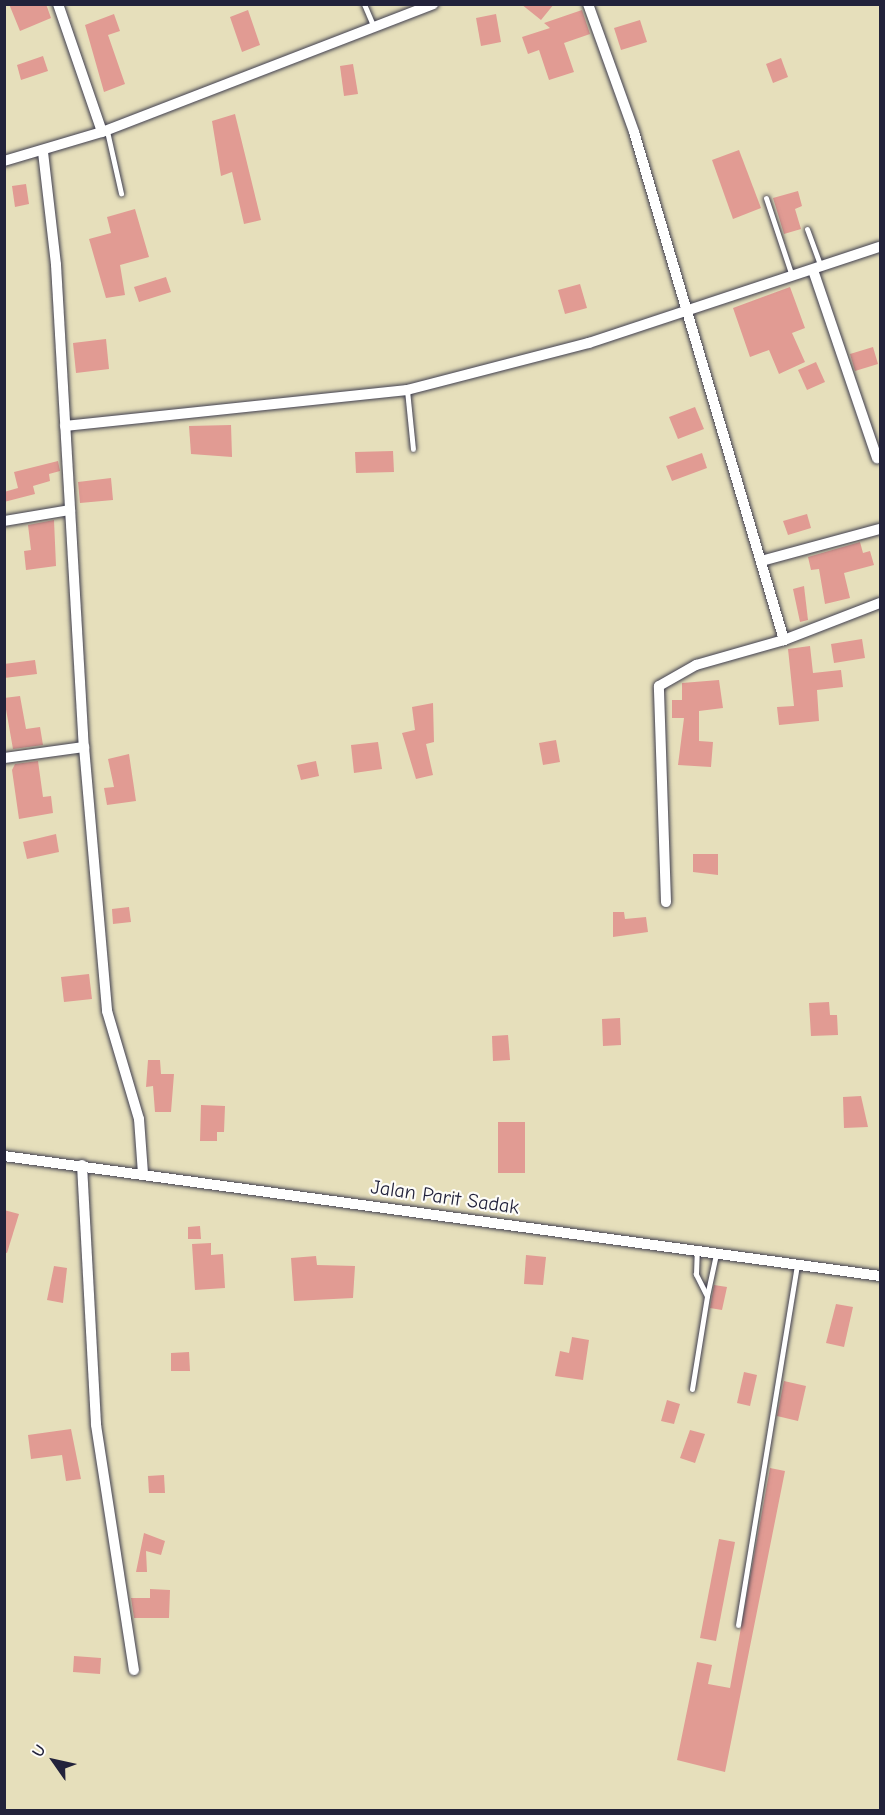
<!DOCTYPE html>
<html>
<head>
<meta charset="utf-8">
<style>
  body { margin:0 }
  #map { position:relative; width:885px; height:1815px; overflow:hidden; background:#e6dfbb; font-family:"Comic Neue",sans-serif }
  div>[style] { position:absolute }
  .building>* { inset:0; background:#e19b93 }
  .roads { filter:drop-shadow(0 0 2px #3f3e4e) drop-shadow(0 0 2px #3f3e4e) }
  .lane>* { height:5px; margin:-2.5px; padding:0 2.5px; transform-origin:2.5px; border-radius:2.5px; background:#fff }
  .street>* { height:10px; margin:-5px; padding:0 5px; transform-origin:5px; border-radius:5px; background:#fff }
  span { translate:-50% -50%; white-space:nowrap; text-align:center; line-height:1.15; -webkit-text-stroke:4.5px #fdfcf7; paint-order:stroke }
  .street-label { font-size:20px; color:#22223b }
  .frame { position:absolute; inset:0; border:6px solid #22223b; pointer-events:none }
  .north { position:absolute; left:24px; top:1731px; width:60px; height:60px; -webkit-text-stroke:4px #fdfcf7; paint-order:stroke; rotate:304deg; font-size:16px; font-weight:700; line-height:24px; text-align:center; color:#22223b }
  .north::after { content:''; display:block; margin:auto; width:21px; height:27px; background:#22223b; clip-path:polygon(50% 0,100% 100%,50% 72%,0 100%) }
</style>
</head>
<body>
<div id="map">
  <div class="building">
    <div style="clip-path:polygon(9px 4px,46px 4px,51px 18px,20px 31px)"></div>
    <div style="clip-path:polygon(521px 4px,554px 4px,541px 20px)"></div>
    <div style="clip-path:polygon(248px 10px,260px 45px,242px 52px,230px 17px)"></div>
    <div style="clip-path:polygon(582px 10px,590px 34px,564px 43px,574px 72px,549px 80px,539px 50px,528px 54px,522px 37px,550px 28px,544px 23px)"></div>
    <div style="clip-path:polygon(114px 14px,120px 31px,108px 35px,125px 84px,104px 92px,85px 25px)"></div>
    <div style="clip-path:polygon(496px 14px,501px 42px,481px 46px,476px 18px)"></div>
    <div style="clip-path:polygon(640px 20px,647px 42px,621px 50px,614px 28px)"></div>
    <div style="clip-path:polygon(43px 56px,48px 71px,21px 80px,17px 65px)"></div>
    <div style="clip-path:polygon(781px 58px,788px 77px,773px 83px,766px 64px)"></div>
    <div style="clip-path:polygon(353px 64px,358px 94px,344px 96px,340px 66px)"></div>
    <div style="clip-path:polygon(235px 114px,261px 220px,244px 224px,232px 172px,221px 176px,212px 121px)"></div>
    <div style="clip-path:polygon(739px 150px,761px 208px,733px 219px,712px 160px)"></div>
    <div style="clip-path:polygon(26px 184px,29px 204px,15px 207px,12px 186px)"></div>
    <div style="clip-path:polygon(798px 191px,802px 206px,795px 209px,801px 229px,784px 234px,773px 198px)"></div>
    <div style="clip-path:polygon(135px 209px,149px 257px,120px 265px,125px 295px,106px 298px,89px 239px,111px 233px,107px 217px)"></div>
    <div style="clip-path:polygon(166px 277px,171px 292px,139px 302px,134px 287px)"></div>
    <div style="clip-path:polygon(580px 284px,587px 308px,565px 314px,558px 290px)"></div>
    <div style="clip-path:polygon(790px 287px,805px 328px,792px 333px,805px 362px,779px 374px,769px 350px,750px 357px,733px 308px)"></div>
    <div style="clip-path:polygon(106px 339px,109px 369px,76px 373px,73px 343px)"></div>
    <div style="clip-path:polygon(873px 347px,878px 364px,855px 371px,850px 354px)"></div>
    <div style="clip-path:polygon(816px 362px,825px 382px,807px 390px,798px 370px)"></div>
    <div style="clip-path:polygon(695px 407px,704px 429px,678px 439px,669px 417px)"></div>
    <div style="clip-path:polygon(231px 425px,232px 457px,191px 454px,189px 426px)"></div>
    <div style="clip-path:polygon(393px 451px,394px 472px,356px 473px,355px 452px)"></div>
    <div style="clip-path:polygon(702px 453px,707px 468px,672px 481px,666px 466px)"></div>
    <div style="clip-path:polygon(58px 461px,60px 471px,49px 474px,50px 481px,33px 486px,35px 494px,4px 502px,4px 492px,18px 488px,14px 472px)"></div>
    <div style="clip-path:polygon(111px 478px,113px 500px,80px 503px,78px 482px)"></div>
    <div style="clip-path:polygon(807px 514px,811px 528px,788px 535px,783px 521px)"></div>
    <div style="clip-path:polygon(54px 520px,56px 566px,26px 570px,24px 551px,31px 550px,28px 525px)"></div>
    <div style="clip-path:polygon(860px 542px,863px 553px,870px 551px,874px 565px,844px 573px,850px 598px,825px 604px,819px 569px,811px 570px,808px 557px)"></div>
    <div style="clip-path:polygon(804px 586px,808px 620px,800px 622px,793px 589px)"></div>
    <div style="clip-path:polygon(862px 639px,865px 658px,834px 663px,831px 644px)"></div>
    <div style="clip-path:polygon(810px 646px,813px 673px,841px 670px,843px 687px,817px 690px,819px 721px,779px 725px,777px 707px,794px 706px,788px 649px)"></div>
    <div style="clip-path:polygon(35px 660px,37px 674px,4px 678px,4px 664px)"></div>
    <div style="clip-path:polygon(719px 680px,723px 708px,699px 711px,699px 741px,713px 742px,711px 767px,678px 765px,684px 718px,672px 718px,672px 700px,682px 700px,682px 683px)"></div>
    <div style="clip-path:polygon(20px 696px,26px 729px,40px 727px,43px 745px,13px 749px,4px 698px)"></div>
    <div style="clip-path:polygon(433px 703px,434px 742px,426px 744px,433px 775px,416px 779px,402px 733px,415px 730px,412px 707px)"></div>
    <div style="clip-path:polygon(556px 740px,560px 762px,543px 765px,539px 743px)"></div>
    <div style="clip-path:polygon(378px 742px,382px 769px,354px 773px,351px 745px)"></div>
    <div style="clip-path:polygon(129px 754px,136px 801px,107px 805px,104px 788px,114px 787px,108px 759px)"></div>
    <div style="clip-path:polygon(38px 761px,43px 797px,51px 796px,53px 813px,19px 819px,12px 770px,15px 764px)"></div>
    <div style="clip-path:polygon(316px 761px,319px 776px,301px 780px,297px 765px)"></div>
    <div style="clip-path:polygon(56px 834px,59px 852px,27px 859px,23px 842px)"></div>
    <div style="clip-path:polygon(693px 854px,718px 854px,718px 875px,693px 872px)"></div>
    <div style="clip-path:polygon(129px 907px,131px 922px,113px 924px,112px 909px)"></div>
    <div style="clip-path:polygon(613px 912px,624px 912px,625px 919px,646px 917px,648px 932px,613px 937px)"></div>
    <div style="clip-path:polygon(89px 974px,92px 999px,64px 1002px,61px 977px)"></div>
    <div style="clip-path:polygon(829px 1002px,830px 1015px,837px 1015px,838px 1035px,811px 1036px,809px 1003px)"></div>
    <div style="clip-path:polygon(620px 1018px,621px 1045px,603px 1046px,602px 1019px)"></div>
    <div style="clip-path:polygon(508px 1035px,510px 1060px,493px 1061px,492px 1036px)"></div>
    <div style="clip-path:polygon(148px 1060px,160px 1060px,161px 1074px,174px 1074px,171px 1112px,155px 1112px,153px 1086px,146px 1087px)"></div>
    <div style="clip-path:polygon(861px 1096px,868px 1127px,844px 1128px,843px 1097px)"></div>
    <div style="clip-path:polygon(201px 1105px,225px 1106px,224px 1132px,217px 1132px,217px 1141px,200px 1141px)"></div>
    <div style="clip-path:polygon(498px 1122px,525px 1122px,525px 1173px,498px 1173px)"></div>
    <div style="clip-path:polygon(4px 1210px,19px 1214px,7px 1253px,4px 1252px)"></div>
    <div style="clip-path:polygon(200px 1226px,201px 1239px,188px 1239px,188px 1227px)"></div>
    <div style="clip-path:polygon(211px 1243px,211px 1255px,223px 1254px,225px 1288px,195px 1290px,192px 1244px)"></div>
    <div style="clip-path:polygon(526px 1255px,546px 1257px,543px 1285px,524px 1284px)"></div>
    <div style="clip-path:polygon(316px 1256px,317px 1265px,355px 1266px,353px 1298px,294px 1301px,291px 1258px)"></div>
    <div style="clip-path:polygon(54px 1266px,67px 1268px,63px 1303px,47px 1300px)"></div>
    <div style="clip-path:polygon(714px 1285px,727px 1287px,722px 1310px,710px 1308px)"></div>
    <div style="clip-path:polygon(836px 1304px,853px 1307px,844px 1347px,826px 1343px)"></div>
    <div style="clip-path:polygon(572px 1337px,589px 1340px,583px 1380px,555px 1376px,560px 1351px,569px 1353px)"></div>
    <div style="clip-path:polygon(189px 1352px,190px 1371px,171px 1371px,171px 1353px)"></div>
    <div style="clip-path:polygon(744px 1372px,757px 1375px,750px 1406px,737px 1403px)"></div>
    <div style="clip-path:polygon(784px 1381px,806px 1386px,798px 1421px,777px 1416px)"></div>
    <div style="clip-path:polygon(667px 1400px,680px 1404px,674px 1424px,661px 1421px)"></div>
    <div style="clip-path:polygon(71px 1429px,81px 1479px,66px 1481px,62px 1455px,31px 1459px,28px 1435px)"></div>
    <div style="clip-path:polygon(690px 1430px,705px 1434px,695px 1463px,680px 1458px)"></div>
    <div style="clip-path:polygon(770px 1468px,785px 1471px,725px 1772px,677px 1760px,697px 1662px,712px 1665px,708px 1684px,730px 1688px)"></div>
    <div style="clip-path:polygon(164px 1475px,165px 1493px,149px 1493px,148px 1476px)"></div>
    <div style="clip-path:polygon(144px 1533px,165px 1541px,161px 1555px,146px 1551px,147px 1572px,136px 1572px)"></div>
    <div style="clip-path:polygon(719px 1539px,735px 1542px,716px 1641px,700px 1638px)"></div>
    <div style="clip-path:polygon(150px 1589px,170px 1590px,169px 1618px,134px 1618px,131px 1598px,150px 1598px)"></div>
    <div style="clip-path:polygon(74px 1656px,101px 1658px,100px 1674px,73px 1672px)"></div>
  </div>
  <div class="roads">
    <div class="lane">
      <div style="left:364px;top:4px;width:25px;rotate:67deg"></div>
      <div style="left:107px;top:131px;width:64px;rotate:77.3deg"></div>
      <div style="left:766px;top:198px;width:82px;rotate:71.6deg"></div>
      <div style="left:807px;top:229px;width:40px;rotate:69.8deg"></div>
      <div style="left:407px;top:390px;width:59px;rotate:84.2deg"></div>
      <div style="left:707px;top:1296px;width:43px;rotate:-77.9deg"></div>
      <div style="left:692px;top:1389px;width:94px;rotate:-80.8deg"></div>
      <div style="left:707px;top:1296px;width:25px;rotate:-117deg"></div>
      <div style="left:696px;top:1274px;width:23px;rotate:-88deg"></div>
      <div style="left:738px;top:1625px;width:365px;rotate:-80.7deg"></div>
    </div>
    <div class="street">
      <div style="left:58px;top:4px;width:135px;rotate:71deg"></div>
      <div style="left:588px;top:4px;width:136px;rotate:70.2deg"></div>
      <div style="left:634px;top:132px;width:530px;rotate:73.55deg"></div>
      <div style="left:43px;top:152px;width:114px;rotate:83.4deg"></div>
      <div style="left:56px;top:265px;width:483px;rotate:86.7deg"></div>
      <div style="left:84px;top:747px;width:265px;rotate:85deg"></div>
      <div style="left:107px;top:1011px;width:113px;rotate:73.5deg"></div>
      <div style="left:139px;top:1119px;width:54px;rotate:85.8deg"></div>
      <div style="left:4px;top:161px;width:102px;rotate:-16.5deg"></div>
      <div style="left:102px;top:132px;width:355px;rotate:-21.1deg"></div>
      <div style="left:813px;top:270px;width:199px;rotate:71.2deg"></div>
      <div style="left:65px;top:426px;width:344px;rotate:-6deg"></div>
      <div style="left:407px;top:390px;width:188px;rotate:-14.5deg"></div>
      <div style="left:589px;top:343px;width:306px;rotate:-18.3deg"></div>
      <div style="left:4px;top:521px;width:67px;rotate:-9.5deg"></div>
      <div style="left:761px;top:561px;width:123px;rotate:-15.1deg"></div>
      <div style="left:4px;top:758px;width:81px;rotate:-7.8deg"></div>
      <div style="left:666px;top:902px;width:216px;rotate:-91.9deg"></div>
      <div style="left:659px;top:686px;width:43px;rotate:-29.6deg"></div>
      <div style="left:696px;top:665px;width:91px;rotate:-15.9deg"></div>
      <div style="left:784px;top:640px;width:103px;rotate:-21.1deg"></div>
      <div style="left:4px;top:1156px;width:884px;rotate:7.8deg"></div>
      <div style="left:82px;top:1165px;width:260px;rotate:86.9deg"></div>
      <div style="left:96px;top:1425px;width:248px;rotate:81.2deg"></div>
    </div>
  </div>
  <div class="street-label">
    <span style="left:445px;top:1197px;rotate:8deg">Jalan Parit Sadak</span>
  </div>
  <div class="frame"></div>
  <div class="north">U</div>
</div>
</body>
</html>
